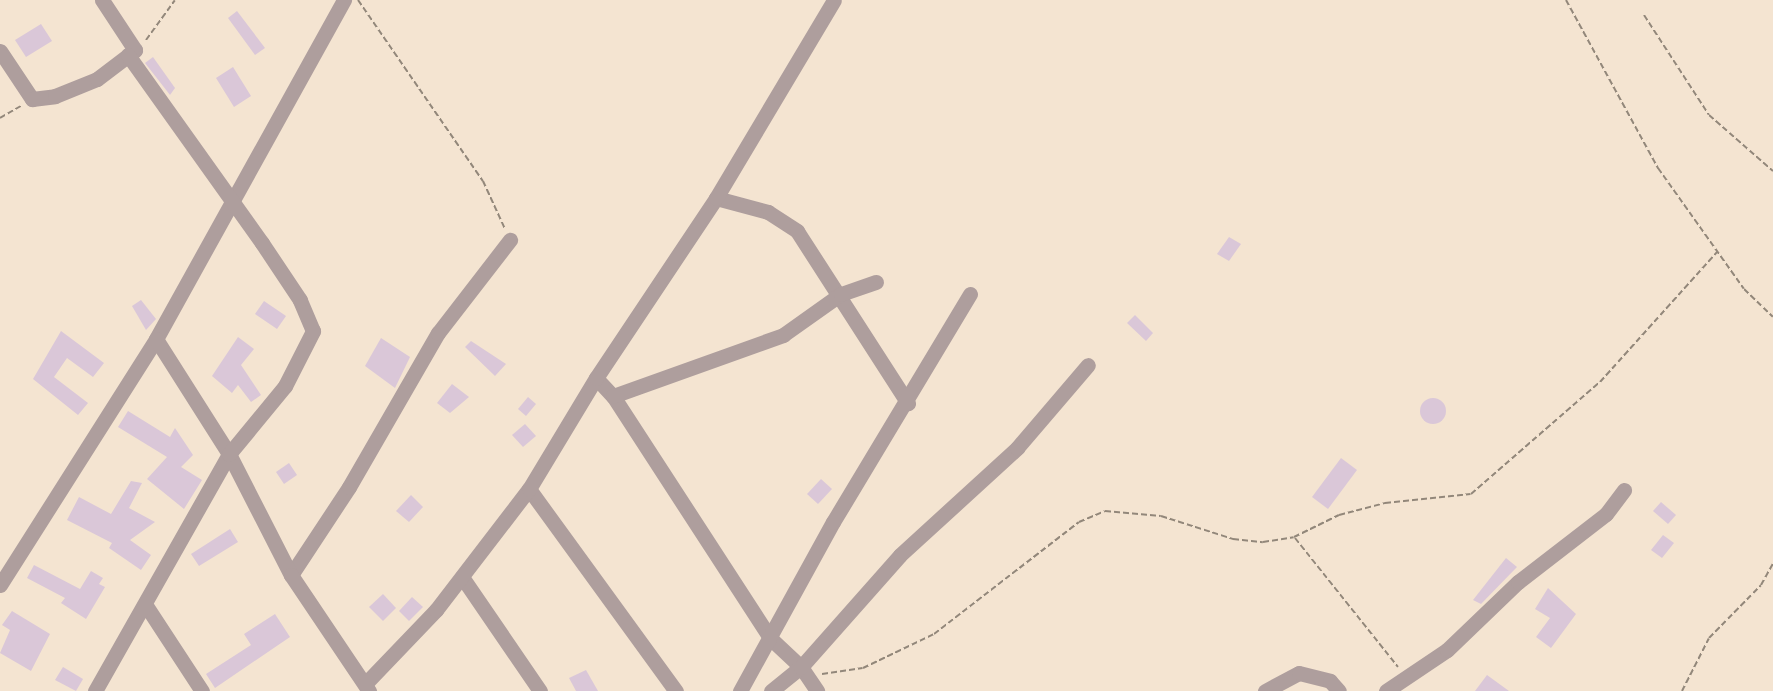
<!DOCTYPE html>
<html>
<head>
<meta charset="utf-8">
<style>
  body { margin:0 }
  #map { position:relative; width:1773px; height:691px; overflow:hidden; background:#f4e4d1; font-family:Roboto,sans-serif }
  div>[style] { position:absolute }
  .building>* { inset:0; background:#dac7d8 }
  .round { border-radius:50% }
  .path>* { height:2px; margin-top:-1px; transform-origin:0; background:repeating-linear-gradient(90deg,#92877a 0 6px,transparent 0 9px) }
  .minor>* { height:15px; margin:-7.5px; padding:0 7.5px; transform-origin:7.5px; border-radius:7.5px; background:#ae9e9d }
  span { translate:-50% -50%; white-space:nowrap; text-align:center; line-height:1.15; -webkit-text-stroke:6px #fff; paint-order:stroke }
</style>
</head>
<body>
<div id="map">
  <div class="building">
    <div style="clip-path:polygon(237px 11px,265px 48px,255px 55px,228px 18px)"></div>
    <div style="clip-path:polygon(41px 24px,52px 41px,26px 57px,15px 40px)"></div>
    <div style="clip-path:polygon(153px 57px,175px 88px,170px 95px,145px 63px)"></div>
    <div style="clip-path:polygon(233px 67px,251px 96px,234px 107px,216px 78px)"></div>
    <div style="clip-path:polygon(1229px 237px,1241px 244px,1229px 261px,1217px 254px)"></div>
    <div style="clip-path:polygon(141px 300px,156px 319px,146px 330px,132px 306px)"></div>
    <div style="clip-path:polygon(264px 301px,286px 316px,277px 329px,255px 314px)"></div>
    <div style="clip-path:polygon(1135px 315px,1153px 333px,1146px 341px,1127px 323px)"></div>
    <div style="clip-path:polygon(61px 331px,104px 363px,93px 377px,67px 358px,54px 377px,88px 403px,78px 415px,33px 379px)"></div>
    <div style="clip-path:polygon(238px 337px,254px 349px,241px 365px,261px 395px,251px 402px,238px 385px,232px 393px,212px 376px)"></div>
    <div style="clip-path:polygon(381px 338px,410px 357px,395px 388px,365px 366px)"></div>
    <div style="clip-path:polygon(471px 341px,506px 364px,495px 376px,465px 347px)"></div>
    <div style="clip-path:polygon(452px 384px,469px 397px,450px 413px,437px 403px)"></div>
    <div style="clip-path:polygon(528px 397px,536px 404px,526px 416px,518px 409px)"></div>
    <div class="round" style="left:1420px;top:398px;width:26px;height:26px"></div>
    <div style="clip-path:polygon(128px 411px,170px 437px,175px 428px,193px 455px,181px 467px,202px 480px,184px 509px,147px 479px,167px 457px,118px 427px)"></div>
    <div style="clip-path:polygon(525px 424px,536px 436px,523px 447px,512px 435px)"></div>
    <div style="clip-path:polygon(1341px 458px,1357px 470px,1328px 509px,1312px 497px)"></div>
    <div style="clip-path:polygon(289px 463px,297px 475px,284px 484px,276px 472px)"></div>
    <div style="clip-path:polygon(821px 479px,832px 489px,818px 504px,807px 494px)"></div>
    <div style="clip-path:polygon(131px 481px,142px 483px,129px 508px,155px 522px,130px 540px,151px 555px,141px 570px,109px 548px,112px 543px,67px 520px,79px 497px,111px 514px)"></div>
    <div style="clip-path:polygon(411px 495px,423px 507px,409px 522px,396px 511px)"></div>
    <div style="clip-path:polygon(1661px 502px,1676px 515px,1668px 524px,1653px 511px)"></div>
    <div style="clip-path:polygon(230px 529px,238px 542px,199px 566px,191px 554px)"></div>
    <div style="clip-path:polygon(1663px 535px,1674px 543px,1662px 558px,1651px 550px)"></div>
    <div style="clip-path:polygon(1506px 558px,1517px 567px,1481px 604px,1473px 600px)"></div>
    <div style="clip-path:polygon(34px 565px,80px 589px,91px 571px,103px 578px,99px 584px,105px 587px,86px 619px,61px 603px,65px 598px,27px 578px)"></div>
    <div style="clip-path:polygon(1548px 588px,1576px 614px,1551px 648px,1536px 637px,1550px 618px,1535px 609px)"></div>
    <div style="clip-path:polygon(383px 594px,396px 608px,383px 621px,369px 607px)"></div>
    <div style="clip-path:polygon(412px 597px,423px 607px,409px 621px,399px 611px)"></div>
    <div style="clip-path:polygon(12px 611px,50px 634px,31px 671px,0 653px,10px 630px,2px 625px)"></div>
    <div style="clip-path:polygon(275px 614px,290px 637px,215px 688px,206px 674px,251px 645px,244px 634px)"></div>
    <div style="clip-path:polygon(63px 667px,83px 679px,76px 691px,55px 680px)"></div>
    <div style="clip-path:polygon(586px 670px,598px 691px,576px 691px,569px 678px)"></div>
    <div style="clip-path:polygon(1487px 675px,1509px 691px,1475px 691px)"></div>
  </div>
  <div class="path">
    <div style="left:358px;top:0;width:220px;rotate:55.4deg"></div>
    <div style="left:483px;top:181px;width:53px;rotate:65.4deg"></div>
    <div style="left:1566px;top:0;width:192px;rotate:61.3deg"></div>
    <div style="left:1658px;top:168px;width:148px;rotate:54.6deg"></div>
    <div style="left:1744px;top:289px;width:40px;rotate:44deg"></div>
    <div style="left:1644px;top:15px;width:119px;rotate:57deg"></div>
    <div style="left:1709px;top:115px;width:85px;rotate:41.2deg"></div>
    <div style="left:146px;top:40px;width:49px;rotate:-54.1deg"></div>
    <div style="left:0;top:118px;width:24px;rotate:-30deg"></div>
    <div style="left:1295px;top:538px;width:165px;rotate:51.4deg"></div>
    <div style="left:822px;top:674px;width:41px;rotate:-8.3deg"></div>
    <div style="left:863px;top:668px;width:79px;rotate:-25.6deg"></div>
    <div style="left:934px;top:634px;width:183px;rotate:-37.7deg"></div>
    <div style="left:1079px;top:522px;width:28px;rotate:-23deg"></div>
    <div style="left:1105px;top:511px;width:56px;rotate:5.1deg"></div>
    <div style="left:1161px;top:516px;width:76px;rotate:17.7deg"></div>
    <div style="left:1233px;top:539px;width:30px;rotate:6deg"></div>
    <div style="left:1263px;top:542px;width:31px;rotate:-9deg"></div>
    <div style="left:1294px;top:537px;width:50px;rotate:-26.1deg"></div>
    <div style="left:1339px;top:515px;width:48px;rotate:-14.6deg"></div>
    <div style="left:1385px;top:503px;width:86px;rotate:-6deg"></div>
    <div style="left:1471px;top:494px;width:171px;rotate:-41deg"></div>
    <div style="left:1600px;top:382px;width:175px;rotate:-48deg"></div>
    <div style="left:1682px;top:691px;width:59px;rotate:-63deg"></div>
    <div style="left:1709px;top:638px;width:74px;rotate:-45.5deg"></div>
    <div style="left:1761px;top:585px;width:25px;rotate:-61deg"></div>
  </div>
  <div class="minor">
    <div style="left:0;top:51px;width:58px;rotate:56.3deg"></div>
    <div style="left:32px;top:99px;width:23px;rotate:-7deg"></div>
    <div style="left:55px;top:96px;width:45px;rotate:-22deg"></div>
    <div style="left:97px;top:79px;width:48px;rotate:-37.3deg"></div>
    <div style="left:135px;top:50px;width:60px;rotate:-123.4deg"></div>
    <div style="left:716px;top:198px;width:54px;rotate:15.1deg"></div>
    <div style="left:768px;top:212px;width:35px;rotate:33deg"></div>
    <div style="left:797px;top:231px;width:205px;rotate:57.2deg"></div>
    <div style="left:156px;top:339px;width:388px;rotate:-61deg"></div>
    <div style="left:596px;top:378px;width:25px;rotate:47deg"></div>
    <div style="left:613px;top:396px;width:288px;rotate:57deg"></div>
    <div style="left:770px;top:638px;width:42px;rotate:43.1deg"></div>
    <div style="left:801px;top:667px;width:29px;rotate:56deg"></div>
    <div style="left:613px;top:396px;width:181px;rotate:-19.7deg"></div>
    <div style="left:783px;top:335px;width:71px;rotate:-35.3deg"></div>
    <div style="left:841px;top:294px;width:37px;rotate:-19deg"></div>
    <div style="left:529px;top:489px;width:250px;rotate:54deg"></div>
    <div style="left:291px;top:575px;width:105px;rotate:-56.6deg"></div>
    <div style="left:349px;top:487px;width:178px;rotate:-60deg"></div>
    <div style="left:438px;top:333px;width:118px;rotate:-52.3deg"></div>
    <div style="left:462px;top:577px;width:138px;rotate:55.6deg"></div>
    <div style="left:0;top:585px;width:291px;rotate:-57.6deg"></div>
    <div style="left:156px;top:339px;width:136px;rotate:57.6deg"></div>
    <div style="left:229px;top:454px;width:136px;rotate:62.9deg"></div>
    <div style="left:291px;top:575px;width:140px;rotate:56.1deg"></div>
    <div style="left:145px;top:604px;width:104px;rotate:56.8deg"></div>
    <div style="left:365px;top:684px;width:103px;rotate:-46.2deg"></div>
    <div style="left:436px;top:610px;width:153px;rotate:-52.5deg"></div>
    <div style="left:529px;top:489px;width:130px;rotate:-58.9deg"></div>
    <div style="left:596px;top:378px;width:216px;rotate:-56.3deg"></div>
    <div style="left:716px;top:198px;width:230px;rotate:-59.2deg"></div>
    <div style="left:95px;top:691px;width:272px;rotate:-60.5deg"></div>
    <div style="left:229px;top:454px;width:88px;rotate:-50.5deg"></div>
    <div style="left:285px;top:386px;width:62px;rotate:-63deg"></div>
    <div style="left:313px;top:331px;width:34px;rotate:-113deg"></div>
    <div style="left:300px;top:300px;width:69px;rotate:-123.7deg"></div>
    <div style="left:262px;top:243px;width:231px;rotate:-125.5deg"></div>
    <div style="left:740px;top:691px;width:193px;rotate:-61.2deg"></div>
    <div style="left:833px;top:522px;width:266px;rotate:-59deg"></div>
    <div style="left:771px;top:691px;width:38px;rotate:-39deg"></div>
    <div style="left:801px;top:667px;width:149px;rotate:-48.5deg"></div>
    <div style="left:900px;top:555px;width:159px;rotate:-42.4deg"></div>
    <div style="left:1017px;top:448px;width:109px;rotate:-49.5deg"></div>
    <div style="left:1265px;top:691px;width:38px;rotate:-28deg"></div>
    <div style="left:1299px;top:673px;width:32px;rotate:14deg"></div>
    <div style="left:1330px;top:681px;width:13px;rotate:48deg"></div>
    <div style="left:1386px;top:691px;width:73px;rotate:-33.9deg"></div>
    <div style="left:1447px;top:650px;width:98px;rotate:-43.8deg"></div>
    <div style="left:1518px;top:582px;width:111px;rotate:-37.7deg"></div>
    <div style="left:1606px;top:514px;width:30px;rotate:-53deg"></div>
  </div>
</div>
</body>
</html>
